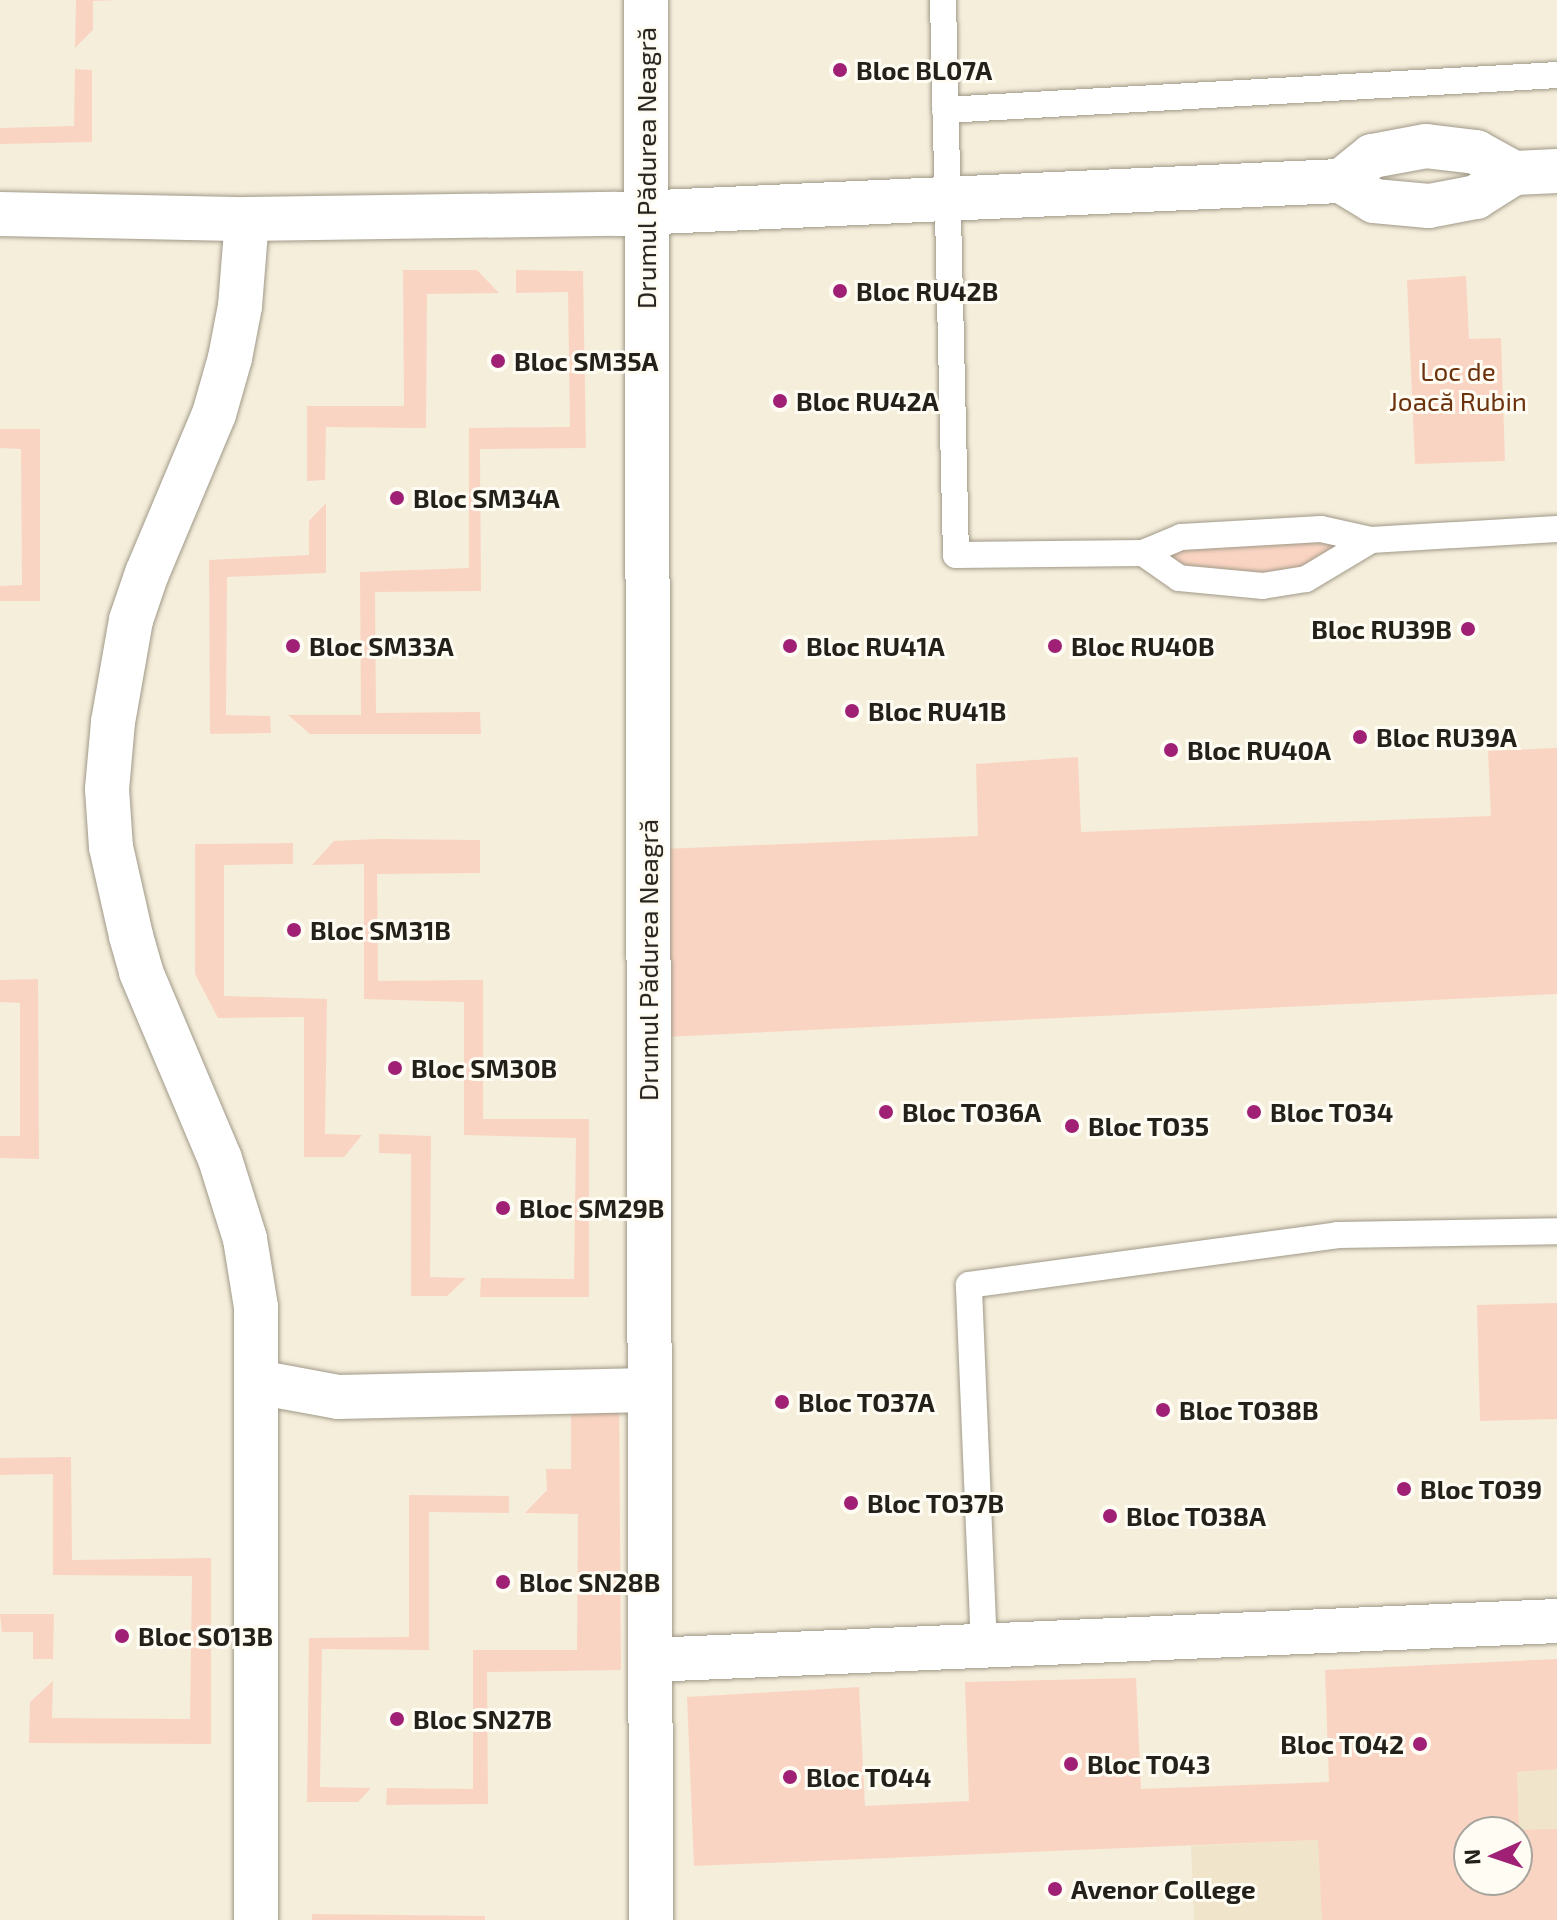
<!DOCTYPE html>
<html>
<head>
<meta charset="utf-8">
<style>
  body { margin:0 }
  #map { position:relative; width:1557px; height:1920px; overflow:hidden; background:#f5eedb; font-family:"Exo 2",sans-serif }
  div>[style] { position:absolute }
  .built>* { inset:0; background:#f0e5cb }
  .green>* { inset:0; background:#fad4c2 }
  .roads { filter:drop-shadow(0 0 2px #a09988) drop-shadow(0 0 2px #a09988) }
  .lane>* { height:26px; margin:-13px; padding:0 13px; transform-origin:13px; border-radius:13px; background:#fff }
  .street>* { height:44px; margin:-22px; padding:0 22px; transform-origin:22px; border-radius:22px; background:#fff }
  .dots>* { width:22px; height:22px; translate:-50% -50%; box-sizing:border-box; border:4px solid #fffcf4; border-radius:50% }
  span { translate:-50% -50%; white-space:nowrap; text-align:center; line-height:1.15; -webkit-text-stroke:6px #fffcf4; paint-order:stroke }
  .poi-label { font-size:26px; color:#23211a; font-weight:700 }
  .left { translate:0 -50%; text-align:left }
  .right { translate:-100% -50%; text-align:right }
  .street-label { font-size:26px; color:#23211a }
  .park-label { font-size:26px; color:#6c310d }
  .north { position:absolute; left:1453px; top:1816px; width:80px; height:80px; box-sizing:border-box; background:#fffcf4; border:2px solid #a7a49d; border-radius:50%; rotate:267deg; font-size:22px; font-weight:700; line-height:32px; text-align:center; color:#23211a }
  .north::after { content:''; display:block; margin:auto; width:28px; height:36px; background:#9f2074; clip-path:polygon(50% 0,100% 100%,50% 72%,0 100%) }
</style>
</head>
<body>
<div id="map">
  <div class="built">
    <div style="clip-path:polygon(1557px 1659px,1557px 1920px,1194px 1920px,1191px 1846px,1469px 1833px,1469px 1880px,1517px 1880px,1517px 1771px)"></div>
  </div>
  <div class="green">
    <div style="clip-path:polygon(76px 0,118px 0,93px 1px,93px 30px,75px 48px)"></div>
    <div style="clip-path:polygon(75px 69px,92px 70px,92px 142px,0 144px,0 128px,74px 126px)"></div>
    <div style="clip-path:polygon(403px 270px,477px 270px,499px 293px,427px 294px,426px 428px,326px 427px,325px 480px,307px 481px,307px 406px,404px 406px)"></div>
    <div style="clip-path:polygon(516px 270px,583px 271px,586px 448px,480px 449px,481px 591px,375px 592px,376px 713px,480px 712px,481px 734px,310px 734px,288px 715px,361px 715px,360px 572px,469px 568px,469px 428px,570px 427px,568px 292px,516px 293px)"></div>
    <div style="clip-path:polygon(1466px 276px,1469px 339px,1501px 338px,1505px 461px,1415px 464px,1407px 280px)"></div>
    <div style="clip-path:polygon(0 429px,40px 429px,40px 601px,0 601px,0 586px,22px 585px,21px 449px,0 448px)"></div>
    <div style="clip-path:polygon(326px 503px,326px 573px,227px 577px,226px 715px,270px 716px,271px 733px,210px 734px,209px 560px,309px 555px,309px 521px)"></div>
    <div style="clip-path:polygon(1181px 537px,1371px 540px,1338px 562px,1221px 584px,1143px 553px)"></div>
    <div style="clip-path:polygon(1557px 748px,1557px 994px,664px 1037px,664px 849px,978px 836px,976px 764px,1078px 757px,1081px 832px,1491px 816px,1488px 751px)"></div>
    <div style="clip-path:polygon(377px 839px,480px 840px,480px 873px,377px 874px,378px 981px,483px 980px,483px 1119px,589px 1119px,589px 1297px,480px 1297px,481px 1278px,574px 1279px,576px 1138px,464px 1135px,464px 1002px,364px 999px,364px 864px,312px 865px,334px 841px)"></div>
    <div style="clip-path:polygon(293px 843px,293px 864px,224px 865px,224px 996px,327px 999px,325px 1134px,362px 1135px,344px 1157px,304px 1157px,304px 1017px,218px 1018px,195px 974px,195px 844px)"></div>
    <div style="clip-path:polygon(38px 979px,39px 1159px,0 1158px,0 1136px,20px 1136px,20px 1003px,0 1002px,0 980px)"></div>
    <div style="clip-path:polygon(379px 1134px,431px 1136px,430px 1277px,466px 1278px,447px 1296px,411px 1296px,411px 1154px,379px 1153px)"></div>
    <div style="clip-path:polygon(1557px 1303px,1557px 1419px,1480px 1421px,1477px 1305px)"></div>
    <div style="clip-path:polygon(619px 1390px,621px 1670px,487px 1672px,488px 1804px,386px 1805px,387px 1788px,473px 1789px,473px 1650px,577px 1650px,578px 1514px,525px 1513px,547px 1490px,546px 1469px,571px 1469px,571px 1391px)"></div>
    <div style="clip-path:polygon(71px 1457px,72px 1560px,211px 1558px,211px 1744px,29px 1743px,30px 1702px,53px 1681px,52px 1718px,190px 1719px,192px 1576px,53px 1575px,53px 1474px,0 1475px,0 1458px)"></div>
    <div style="clip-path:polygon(409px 1495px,509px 1496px,509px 1513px,429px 1512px,429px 1650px,322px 1649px,320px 1787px,371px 1788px,358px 1802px,307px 1802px,309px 1638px,409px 1637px)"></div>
    <div style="clip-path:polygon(0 1614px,54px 1614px,53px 1659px,33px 1659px,33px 1632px,2px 1632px)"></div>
    <div style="clip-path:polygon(evenodd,1557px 1659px,1557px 1769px,1517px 1772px,1519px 1830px,1557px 1829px,1557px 1920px,1322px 1920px,1318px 1840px,694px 1866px,687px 1697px,859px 1687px,865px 1806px,969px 1801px,965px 1682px,1136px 1678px,1141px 1789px,1329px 1782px,1325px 1670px,1557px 1659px,1517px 1832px,1517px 1880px,1469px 1880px,1469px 1832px,1517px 1832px)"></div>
    <div style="clip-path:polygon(312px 1914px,485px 1916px,485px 1920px,312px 1920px)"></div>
  </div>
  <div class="roads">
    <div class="lane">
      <div style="left:943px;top:0;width:555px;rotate:88.66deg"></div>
      <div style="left:956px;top:555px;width:187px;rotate:-0.6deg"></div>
      <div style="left:1143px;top:553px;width:41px;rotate:-22.8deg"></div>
      <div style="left:1181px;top:537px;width:140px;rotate:-3.3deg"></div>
      <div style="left:1321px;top:529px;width:51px;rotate:12.4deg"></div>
      <div style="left:1371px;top:540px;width:76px;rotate:149deg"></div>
      <div style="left:1306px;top:579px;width:44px;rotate:170.8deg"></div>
      <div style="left:1263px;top:586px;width:84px;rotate:-174.6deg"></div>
      <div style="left:1179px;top:578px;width:44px;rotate:-145.2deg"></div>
      <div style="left:945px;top:110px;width:613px;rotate:-3.27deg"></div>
      <div style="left:1371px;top:540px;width:186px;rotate:-3.4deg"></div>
      <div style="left:984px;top:1647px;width:362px;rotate:-92.4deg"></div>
      <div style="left:969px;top:1285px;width:371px;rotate:-7.7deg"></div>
      <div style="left:1337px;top:1235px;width:220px;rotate:-1deg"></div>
    </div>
    <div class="street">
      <div style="left:646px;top:0;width:1920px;rotate:89.85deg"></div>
      <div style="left:1514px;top:173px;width:43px;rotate:-151.1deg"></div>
      <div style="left:1476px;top:152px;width:50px;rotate:-173.2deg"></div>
      <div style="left:1426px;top:146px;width:55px;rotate:169.5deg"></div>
      <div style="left:1372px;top:156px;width:40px;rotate:141deg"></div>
      <div style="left:1341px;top:181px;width:39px;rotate:31deg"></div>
      <div style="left:1374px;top:201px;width:55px;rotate:5.2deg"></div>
      <div style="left:1429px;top:206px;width:48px;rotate:-10.8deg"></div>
      <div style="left:1476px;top:197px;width:45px;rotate:-32.3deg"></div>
      <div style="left:1514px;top:173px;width:43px;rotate:-2.7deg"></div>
      <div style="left:0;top:214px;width:247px;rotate:1.2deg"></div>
      <div style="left:247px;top:219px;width:369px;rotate:-0.8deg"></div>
      <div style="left:616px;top:214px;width:726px;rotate:-2.61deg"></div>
      <div style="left:247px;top:219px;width:87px;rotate:94.6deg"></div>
      <div style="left:240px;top:306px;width:53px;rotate:100.9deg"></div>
      <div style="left:230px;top:358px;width:58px;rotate:105.9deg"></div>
      <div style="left:214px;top:414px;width:173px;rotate:112.8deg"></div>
      <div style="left:147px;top:573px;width:50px;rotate:108.8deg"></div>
      <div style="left:131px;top:620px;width:104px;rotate:100deg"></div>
      <div style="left:113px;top:722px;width:67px;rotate:95.1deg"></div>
      <div style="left:107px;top:789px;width:58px;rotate:86.1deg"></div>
      <div style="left:111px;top:847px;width:91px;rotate:77.3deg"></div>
      <div style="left:131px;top:936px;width:37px;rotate:74deg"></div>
      <div style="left:141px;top:972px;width:203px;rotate:67.1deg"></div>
      <div style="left:220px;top:1159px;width:84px;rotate:72.6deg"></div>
      <div style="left:245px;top:1239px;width:69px;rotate:80.8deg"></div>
      <div style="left:256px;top:1307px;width:613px;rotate:90deg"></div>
      <div style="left:257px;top:1382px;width:82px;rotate:10.5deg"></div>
      <div style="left:338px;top:1397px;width:310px;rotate:-1.3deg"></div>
      <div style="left:650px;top:1660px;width:908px;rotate:-2.46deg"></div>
    </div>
  </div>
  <div class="dots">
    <div style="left:840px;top:70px;background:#9f2074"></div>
    <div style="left:840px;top:291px;background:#9f2074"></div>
    <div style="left:498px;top:361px;background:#9f2074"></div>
    <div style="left:780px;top:401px;background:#9f2074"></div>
    <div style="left:397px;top:498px;background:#9f2074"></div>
    <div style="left:1468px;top:629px;background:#9f2074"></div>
    <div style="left:293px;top:646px;background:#9f2074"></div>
    <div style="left:790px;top:646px;background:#9f2074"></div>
    <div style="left:1055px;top:646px;background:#9f2074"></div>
    <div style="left:852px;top:711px;background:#9f2074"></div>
    <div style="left:1360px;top:737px;background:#9f2074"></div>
    <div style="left:1171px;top:750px;background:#9f2074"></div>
    <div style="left:294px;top:930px;background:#9f2074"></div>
    <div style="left:395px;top:1068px;background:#9f2074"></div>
    <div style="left:886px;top:1112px;background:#9f2074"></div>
    <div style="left:1254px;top:1112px;background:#9f2074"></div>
    <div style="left:1072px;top:1126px;background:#9f2074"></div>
    <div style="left:503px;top:1208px;background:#9f2074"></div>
    <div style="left:782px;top:1402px;background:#9f2074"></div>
    <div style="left:1163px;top:1410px;background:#9f2074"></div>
    <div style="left:1404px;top:1489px;background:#9f2074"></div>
    <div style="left:851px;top:1503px;background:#9f2074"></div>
    <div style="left:1110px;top:1516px;background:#9f2074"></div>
    <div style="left:503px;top:1582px;background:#9f2074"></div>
    <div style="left:122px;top:1636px;background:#9f2074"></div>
    <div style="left:397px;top:1719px;background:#9f2074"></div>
    <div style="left:1420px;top:1744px;background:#9f2074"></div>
    <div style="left:1071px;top:1764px;background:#9f2074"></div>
    <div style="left:790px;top:1777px;background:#9f2074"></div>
    <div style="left:1055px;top:1889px;background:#9f2074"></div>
  </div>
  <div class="poi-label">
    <span class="left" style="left:856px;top:70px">Bloc BL07A</span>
    <span class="left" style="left:856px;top:291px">Bloc RU42B</span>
    <span class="left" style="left:514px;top:361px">Bloc SM35A</span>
    <span class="left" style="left:796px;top:401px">Bloc RU42A</span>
    <span class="left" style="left:413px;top:498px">Bloc SM34A</span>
    <span class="right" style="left:1452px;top:629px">Bloc RU39B</span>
    <span class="left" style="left:309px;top:646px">Bloc SM33A</span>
    <span class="left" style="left:806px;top:646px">Bloc RU41A</span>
    <span class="left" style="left:1071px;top:646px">Bloc RU40B</span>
    <span class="left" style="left:868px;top:711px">Bloc RU41B</span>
    <span class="left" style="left:1376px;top:737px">Bloc RU39A</span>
    <span class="left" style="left:1187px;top:750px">Bloc RU40A</span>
    <span class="left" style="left:310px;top:930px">Bloc SM31B</span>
    <span class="left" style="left:411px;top:1068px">Bloc SM30B</span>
    <span class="left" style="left:902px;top:1112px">Bloc TO36A</span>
    <span class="left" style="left:1270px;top:1112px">Bloc TO34</span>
    <span class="left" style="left:1088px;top:1126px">Bloc TO35</span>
    <span class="left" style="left:519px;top:1208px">Bloc SM29B</span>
    <span class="left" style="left:798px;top:1402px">Bloc TO37A</span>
    <span class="left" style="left:1179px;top:1410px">Bloc TO38B</span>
    <span class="left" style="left:1420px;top:1489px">Bloc TO39</span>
    <span class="left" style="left:867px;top:1503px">Bloc TO37B</span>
    <span class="left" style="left:1126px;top:1516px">Bloc TO38A</span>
    <span class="left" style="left:519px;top:1582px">Bloc SN28B</span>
    <span class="left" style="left:138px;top:1636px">Bloc SO13B</span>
    <span class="left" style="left:413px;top:1719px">Bloc SN27B</span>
    <span class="right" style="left:1404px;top:1744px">Bloc TO42</span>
    <span class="left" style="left:1087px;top:1764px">Bloc TO43</span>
    <span class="left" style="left:806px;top:1777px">Bloc TO44</span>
    <span class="left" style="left:1071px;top:1889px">Avenor College</span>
  </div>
  <div class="street-label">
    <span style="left:646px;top:168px;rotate:-90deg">Drumul Pădurea Neagră</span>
    <span style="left:648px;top:960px;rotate:-90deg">Drumul Pădurea Neagră</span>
  </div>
  <div class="park-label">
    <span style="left:1458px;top:386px">Loc de<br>Joacă Rubin</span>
  </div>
  <div class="north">N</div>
</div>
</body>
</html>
